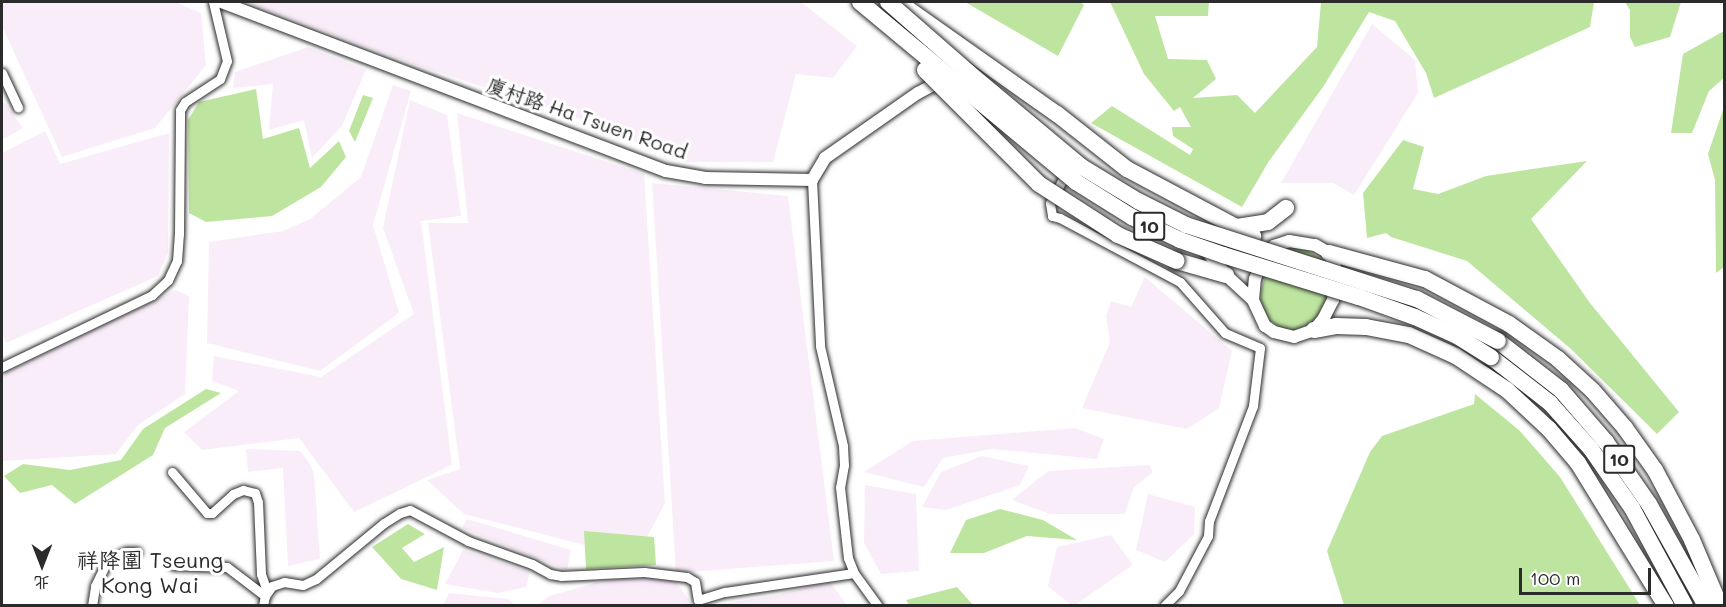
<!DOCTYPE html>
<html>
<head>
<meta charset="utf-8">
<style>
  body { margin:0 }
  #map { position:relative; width:1726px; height:607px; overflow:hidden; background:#fff; font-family:Mali,"LXGW WenKai TC",sans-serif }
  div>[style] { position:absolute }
  .built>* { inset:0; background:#f9edfa }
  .green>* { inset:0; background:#bee5a0 }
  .roads { filter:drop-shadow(0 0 2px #2b2b2b) drop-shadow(0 0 2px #2b2b2b) }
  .street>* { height:9px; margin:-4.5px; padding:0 4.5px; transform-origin:4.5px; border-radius:4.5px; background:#fff }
  .secondary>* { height:12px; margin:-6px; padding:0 6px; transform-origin:6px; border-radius:6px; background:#fff }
  .highway>* { height:16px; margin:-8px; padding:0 8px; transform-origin:8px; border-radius:8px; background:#fff }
  .bridges { filter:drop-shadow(0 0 2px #2b2b2b) drop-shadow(0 0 2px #2b2b2b) }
  .highway-bridge>* { height:16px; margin:-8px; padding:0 8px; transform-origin:8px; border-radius:8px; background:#fff }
  span { translate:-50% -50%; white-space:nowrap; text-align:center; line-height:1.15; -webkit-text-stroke:6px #fff; paint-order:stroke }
  .shield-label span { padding:2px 4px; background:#fff; border:2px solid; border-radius:4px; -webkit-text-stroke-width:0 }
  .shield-label { font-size:18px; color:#2b2b2b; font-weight:700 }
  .street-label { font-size:20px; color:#2b2b2b }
  .quarter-label { font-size:22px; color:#2b2b2b }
  .frame { position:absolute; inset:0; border:3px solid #2b2b2b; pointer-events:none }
  .north { position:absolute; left:12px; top:535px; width:60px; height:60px; -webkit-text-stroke:4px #fff; paint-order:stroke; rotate:180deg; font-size:16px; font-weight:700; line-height:24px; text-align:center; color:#2b2b2b }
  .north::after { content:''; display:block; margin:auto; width:21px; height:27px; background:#2b2b2b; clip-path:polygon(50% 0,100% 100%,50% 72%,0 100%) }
  .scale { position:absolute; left:1519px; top:568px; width:132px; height:27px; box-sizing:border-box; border:3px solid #2b2b2b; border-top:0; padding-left:8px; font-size:18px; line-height:21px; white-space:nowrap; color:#2b2b2b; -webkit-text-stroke:4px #fff; paint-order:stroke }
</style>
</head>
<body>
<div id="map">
  <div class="built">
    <div style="clip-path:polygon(2px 2px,175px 2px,201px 13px,206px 65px,155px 128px,62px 157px,2px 26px)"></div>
    <div style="clip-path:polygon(246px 2px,801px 2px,857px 46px,833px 78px,796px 74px,773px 162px,684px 162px,570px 115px,407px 62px)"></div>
    <div style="clip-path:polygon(1372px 24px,1415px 60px,1418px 93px,1354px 195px,1333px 183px,1281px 183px)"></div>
    <div style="clip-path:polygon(308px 47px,366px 70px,342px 126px,312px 158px,304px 120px,269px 130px,273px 84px,233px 88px,235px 72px)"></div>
    <div style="clip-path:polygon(393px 85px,411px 91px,373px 225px,399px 313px,320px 371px,207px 343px,209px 242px,283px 231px,310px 219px,361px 177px)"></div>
    <div style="clip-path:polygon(2px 100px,23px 128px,2px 140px)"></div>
    <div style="clip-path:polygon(410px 100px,447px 115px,461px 216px,421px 221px,452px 465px,354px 512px,299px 438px,202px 450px,184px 432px,239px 391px,212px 381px,214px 356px,321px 377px,414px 314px,383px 228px)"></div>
    <div style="clip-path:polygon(457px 113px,644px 174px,665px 503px,645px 541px,592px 547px,464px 514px,427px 480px,460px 469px,428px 223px,468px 223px)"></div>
    <div style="clip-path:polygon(45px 131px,60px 164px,169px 133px,168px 252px,158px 276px,6px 343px,2px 333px,2px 153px)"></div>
    <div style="clip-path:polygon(652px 183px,788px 196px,834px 561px,676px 573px)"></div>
    <div style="clip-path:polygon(1145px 277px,1232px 351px,1219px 408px,1187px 429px,1082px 408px,1110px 342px,1106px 316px,1111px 301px,1131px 307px)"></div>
    <div style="clip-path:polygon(176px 290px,189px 296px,185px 394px,138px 425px,116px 454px,2px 461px,2px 375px)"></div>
    <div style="clip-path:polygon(1075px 428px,1104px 439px,1097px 459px,992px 449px,943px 458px,924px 487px,864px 472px,913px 441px)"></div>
    <div style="clip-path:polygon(246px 449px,300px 451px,309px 462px,314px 474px,320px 559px,288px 566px,283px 468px,248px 472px)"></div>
    <div style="clip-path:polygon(982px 456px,1029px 466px,1020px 485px,946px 510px,922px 507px,941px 472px)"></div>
    <div style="clip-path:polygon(1149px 465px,1153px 472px,1134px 487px,1125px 514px,1050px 514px,1012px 500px,1048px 471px)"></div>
    <div style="clip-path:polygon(865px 485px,916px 494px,919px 571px,881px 574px,864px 543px)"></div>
    <div style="clip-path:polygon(1148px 494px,1195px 507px,1194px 534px,1165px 562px,1136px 550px)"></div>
    <div style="clip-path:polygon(467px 519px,571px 550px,567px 570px,462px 528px)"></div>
    <div style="clip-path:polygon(1111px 535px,1133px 565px,1075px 605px,1071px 605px,1048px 586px,1057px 547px)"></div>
    <div style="clip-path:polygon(463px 550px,530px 572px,526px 587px,498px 593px,445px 584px)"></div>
    <div style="clip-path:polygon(628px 574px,672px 577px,693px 605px,536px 606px,549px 596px)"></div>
    <div style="clip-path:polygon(829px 581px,847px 605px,708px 606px,777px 595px)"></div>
    <div style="clip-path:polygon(449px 593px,508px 599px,515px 605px,443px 605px)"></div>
  </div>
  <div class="green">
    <div style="clip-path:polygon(965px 2px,1080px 2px,1084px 5px,1058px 56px)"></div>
    <div style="clip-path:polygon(1110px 2px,1209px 2px,1208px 16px,1155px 16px,1168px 59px,1207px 60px,1216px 79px,1193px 98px,1237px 95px,1255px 113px,1317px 47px,1321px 2px,1594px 2px,1590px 27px,1434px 98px,1426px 73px,1395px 21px,1369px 12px,1323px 87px,1269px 161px,1242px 207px,1091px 123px,1112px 106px,1190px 155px,1193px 149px,1173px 136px,1172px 127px,1191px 127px,1180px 107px,1174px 111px,1144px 74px)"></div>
    <div style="clip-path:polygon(1625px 2px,1681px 2px,1670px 37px,1635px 47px,1630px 37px,1630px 10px)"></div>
    <div style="clip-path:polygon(1724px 31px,1724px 78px,1709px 91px,1692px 133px,1671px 133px,1683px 54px)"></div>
    <div style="clip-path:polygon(256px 89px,263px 139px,299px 128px,310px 168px,339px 141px,346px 157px,321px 187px,272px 216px,206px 222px,189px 213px,188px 120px,199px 102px)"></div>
    <div style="clip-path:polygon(363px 95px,373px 98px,355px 142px,349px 131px)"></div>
    <div style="clip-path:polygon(1724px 107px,1724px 267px,1716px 273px,1715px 180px,1708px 154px)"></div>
    <div style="clip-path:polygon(1403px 140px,1424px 147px,1413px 189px,1438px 194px,1486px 176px,1587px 161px,1531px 219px,1590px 303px,1679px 412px,1657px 434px,1571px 349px,1467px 261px,1391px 237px,1386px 233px,1367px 238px,1363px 193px)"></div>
    <div style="clip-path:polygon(1292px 247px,1306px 249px,1324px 261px,1328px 295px,1315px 321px,1294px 331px,1279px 327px,1268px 318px,1262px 307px,1260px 294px,1269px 263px,1279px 252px)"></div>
    <div style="clip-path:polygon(206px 389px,221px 393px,165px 428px,153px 455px,75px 504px,52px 485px,20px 493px,4px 476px,23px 464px,70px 470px,121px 460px,143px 429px)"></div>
    <div style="clip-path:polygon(1475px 394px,1520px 431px,1560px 477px,1640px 605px,1344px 605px,1327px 551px,1370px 452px,1382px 436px,1474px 404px)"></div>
    <div style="clip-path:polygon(1000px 509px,1043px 520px,1077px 540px,1027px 536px,984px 553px,950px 553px,966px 520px)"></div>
    <div style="clip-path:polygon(408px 524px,425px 534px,402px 548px,414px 562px,444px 547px,437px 590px,401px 579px,372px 547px)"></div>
    <div style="clip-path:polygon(584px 531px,654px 537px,656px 565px,586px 569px)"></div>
    <div style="clip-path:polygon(957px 587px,973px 605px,909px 605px,906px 600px)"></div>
  </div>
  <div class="roads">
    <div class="street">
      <div style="left:2px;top:73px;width:38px;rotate:65deg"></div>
      <div style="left:1067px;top:171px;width:36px;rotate:118deg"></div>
      <div style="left:1050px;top:203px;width:13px;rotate:81deg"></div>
      <div style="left:1052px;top:216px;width:8px;rotate:14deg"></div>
      <div style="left:1060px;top:218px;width:136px;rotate:28.1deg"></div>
      <div style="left:1180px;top:282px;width:68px;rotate:48.6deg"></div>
      <div style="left:1225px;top:333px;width:38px;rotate:23deg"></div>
      <div style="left:1260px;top:348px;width:58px;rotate:96.9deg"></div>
      <div style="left:1253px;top:406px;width:123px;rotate:110.9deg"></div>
      <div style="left:1209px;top:521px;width:15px;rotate:94deg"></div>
      <div style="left:1208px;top:536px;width:62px;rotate:117.8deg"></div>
      <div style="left:1179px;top:591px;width:21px;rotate:135deg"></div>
      <div style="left:812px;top:180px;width:166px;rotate:87.2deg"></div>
      <div style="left:820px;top:346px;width:103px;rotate:77deg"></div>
      <div style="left:843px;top:446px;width:19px;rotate:87deg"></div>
      <div style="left:844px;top:465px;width:22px;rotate:100deg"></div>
      <div style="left:840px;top:487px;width:71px;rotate:83.6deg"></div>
      <div style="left:848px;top:558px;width:16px;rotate:68deg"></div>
      <div style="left:854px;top:573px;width:41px;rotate:54deg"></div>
      <div style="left:2px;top:367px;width:166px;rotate:-25.6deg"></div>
      <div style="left:152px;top:295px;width:22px;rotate:-43deg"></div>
      <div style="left:168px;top:280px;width:21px;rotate:-65deg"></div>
      <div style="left:177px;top:261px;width:27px;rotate:-86deg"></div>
      <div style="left:179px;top:234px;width:124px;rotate:-89.5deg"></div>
      <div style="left:180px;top:110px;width:9px;rotate:-58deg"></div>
      <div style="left:185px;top:102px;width:42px;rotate:-33.3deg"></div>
      <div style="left:220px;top:79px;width:19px;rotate:-69deg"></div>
      <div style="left:227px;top:61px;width:61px;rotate:-103.3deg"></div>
      <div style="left:172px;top:472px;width:54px;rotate:49.5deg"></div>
      <div style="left:207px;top:513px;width:5px"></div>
      <div style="left:212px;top:513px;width:28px;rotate:-42deg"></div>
      <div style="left:233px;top:494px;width:11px;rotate:-22deg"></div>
      <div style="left:243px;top:490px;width:12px;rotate:14deg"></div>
      <div style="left:255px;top:493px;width:9px;rotate:72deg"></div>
      <div style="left:258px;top:502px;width:72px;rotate:87.6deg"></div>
      <div style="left:261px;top:574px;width:18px;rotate:71deg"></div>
      <div style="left:173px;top:565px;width:54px;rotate:2.1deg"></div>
      <div style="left:227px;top:567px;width:48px;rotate:37.3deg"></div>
      <div style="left:92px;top:606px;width:20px;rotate:-81deg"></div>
      <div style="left:95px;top:586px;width:28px;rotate:-64deg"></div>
      <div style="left:107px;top:561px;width:21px;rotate:-25deg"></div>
      <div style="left:126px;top:552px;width:11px"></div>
      <div style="left:263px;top:606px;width:10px;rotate:-79deg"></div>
      <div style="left:265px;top:596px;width:12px;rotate:-55deg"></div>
      <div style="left:272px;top:586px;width:13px;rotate:-18deg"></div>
      <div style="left:284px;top:582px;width:19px;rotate:9deg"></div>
      <div style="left:303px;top:585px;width:14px;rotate:-25deg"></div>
      <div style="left:316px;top:579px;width:88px;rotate:-39.5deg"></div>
      <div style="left:384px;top:523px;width:19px;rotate:-32deg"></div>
      <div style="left:400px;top:513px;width:10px;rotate:-17deg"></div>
      <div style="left:410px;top:510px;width:66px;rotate:28.1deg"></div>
      <div style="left:468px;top:541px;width:68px;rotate:19.8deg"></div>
      <div style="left:532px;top:564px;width:21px;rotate:29deg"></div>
      <div style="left:550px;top:574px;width:11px;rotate:10deg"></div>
      <div style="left:561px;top:576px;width:83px;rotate:-2.8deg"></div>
      <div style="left:644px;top:572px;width:43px;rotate:6.6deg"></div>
      <div style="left:687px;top:577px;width:9px;rotate:32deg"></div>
      <div style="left:695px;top:582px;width:18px;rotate:81deg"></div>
      <div style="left:698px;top:600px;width:28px;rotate:-17deg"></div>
      <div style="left:725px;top:592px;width:130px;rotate:-8.4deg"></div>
    </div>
    <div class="secondary">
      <div style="left:221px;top:2px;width:476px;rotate:20.8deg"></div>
      <div style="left:666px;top:171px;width:40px;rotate:10deg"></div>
      <div style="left:705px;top:178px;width:107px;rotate:1.1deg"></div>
      <div style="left:812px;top:180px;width:26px;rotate:-59deg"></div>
      <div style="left:825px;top:158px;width:113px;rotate:-35deg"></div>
      <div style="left:918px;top:93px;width:30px;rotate:-28deg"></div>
      <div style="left:1289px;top:241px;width:26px;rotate:9deg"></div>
      <div style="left:1315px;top:245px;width:16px;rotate:30deg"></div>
      <div style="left:1329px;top:253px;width:15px;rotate:67deg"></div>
      <div style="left:1335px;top:267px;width:33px;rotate:93deg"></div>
      <div style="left:1333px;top:300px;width:20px;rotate:117deg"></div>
      <div style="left:1324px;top:318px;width:16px;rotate:130deg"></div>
      <div style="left:1314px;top:330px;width:21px;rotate:161deg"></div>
      <div style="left:1294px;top:337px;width:21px;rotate:-166deg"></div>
      <div style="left:1274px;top:332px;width:11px;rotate:-146deg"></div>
      <div style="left:1265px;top:326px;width:29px;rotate:-115deg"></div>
      <div style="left:1253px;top:300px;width:21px;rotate:-85deg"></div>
      <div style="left:1255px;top:279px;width:24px;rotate:-68deg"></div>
      <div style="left:1264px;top:257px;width:15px;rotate:-48deg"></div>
      <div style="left:1274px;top:246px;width:16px;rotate:-18deg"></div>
      <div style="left:1205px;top:249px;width:33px;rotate:51deg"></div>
      <div style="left:1226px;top:275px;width:37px;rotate:43deg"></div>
    </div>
    <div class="highway">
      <div style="left:898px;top:2px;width:194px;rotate:35.2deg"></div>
      <div style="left:1057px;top:114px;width:89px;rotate:38.2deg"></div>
      <div style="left:1127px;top:169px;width:143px;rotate:28deg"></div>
      <div style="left:1237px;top:227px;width:31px;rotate:-9deg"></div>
      <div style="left:1268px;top:222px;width:23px;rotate:-38deg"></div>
      <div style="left:1329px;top:253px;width:99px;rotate:15.2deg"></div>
      <div style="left:1425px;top:279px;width:95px;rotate:28.2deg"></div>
      <div style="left:1509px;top:324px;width:60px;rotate:35.5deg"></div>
      <div style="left:1558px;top:359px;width:47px;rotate:42.4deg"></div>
      <div style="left:1593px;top:391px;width:49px;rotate:49.1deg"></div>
      <div style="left:1625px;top:428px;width:52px;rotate:54.5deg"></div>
      <div style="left:1655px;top:470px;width:79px;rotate:62.1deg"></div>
      <div style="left:1692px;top:540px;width:72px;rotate:67deg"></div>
      <div style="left:1177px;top:261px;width:51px;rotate:15.9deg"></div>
      <div style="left:1314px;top:330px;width:22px;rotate:-10deg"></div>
      <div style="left:1336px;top:326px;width:30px;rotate:2deg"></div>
      <div style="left:1366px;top:327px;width:44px;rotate:10.5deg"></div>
      <div style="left:1409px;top:335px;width:51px;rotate:24.1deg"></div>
      <div style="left:1456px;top:356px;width:61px;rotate:33.7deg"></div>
      <div style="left:1507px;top:390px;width:57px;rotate:42.9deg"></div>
      <div style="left:1549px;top:429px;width:45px;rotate:49.5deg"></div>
      <div style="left:1578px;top:463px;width:168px;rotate:58.4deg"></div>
      <div style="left:1498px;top:341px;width:80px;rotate:37.9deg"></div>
      <div style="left:1561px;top:390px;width:69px;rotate:49.1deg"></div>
      <div style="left:1606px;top:442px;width:75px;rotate:55.3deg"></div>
      <div style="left:1649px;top:504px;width:117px;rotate:60.8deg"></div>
      <div style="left:1491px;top:357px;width:75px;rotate:37.9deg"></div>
      <div style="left:1550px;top:403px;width:62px;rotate:48.3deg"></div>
      <div style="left:1591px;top:449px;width:72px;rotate:55.2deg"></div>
      <div style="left:1632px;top:508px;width:111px;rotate:61.6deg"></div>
    </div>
  </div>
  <div class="bridges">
    <div class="highway-bridge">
      <div style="left:860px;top:2px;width:281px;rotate:39.8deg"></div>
      <div style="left:1076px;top:182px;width:66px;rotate:32deg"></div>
      <div style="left:1132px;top:217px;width:53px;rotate:25.6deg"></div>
      <div style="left:1180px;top:240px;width:46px;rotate:19.2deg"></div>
      <div style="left:1223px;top:255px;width:142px;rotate:17.2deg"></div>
      <div style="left:1359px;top:297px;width:59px;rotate:19.7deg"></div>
      <div style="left:1415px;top:317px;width:46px;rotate:24.3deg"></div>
      <div style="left:1457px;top:336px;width:40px;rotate:32deg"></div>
      <div style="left:888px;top:2px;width:108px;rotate:41.2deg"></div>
      <div style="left:969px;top:73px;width:147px;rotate:39.8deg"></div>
      <div style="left:1082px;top:167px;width:66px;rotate:31.3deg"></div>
      <div style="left:1138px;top:201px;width:54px;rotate:26.6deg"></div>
      <div style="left:1186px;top:225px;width:243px;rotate:17.8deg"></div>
      <div style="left:1417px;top:299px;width:91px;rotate:27.4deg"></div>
      <div style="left:925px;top:70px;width:161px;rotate:45deg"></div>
      <div style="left:1039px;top:184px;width:94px;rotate:32.8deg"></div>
      <div style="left:1118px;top:235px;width:64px;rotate:23.8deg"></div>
    </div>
  </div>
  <div class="shield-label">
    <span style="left:1149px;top:226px">10</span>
    <span style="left:1619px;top:459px">10</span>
  </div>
  <div class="street-label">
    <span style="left:587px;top:118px;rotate:19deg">廈村路 Ha Tsuen Road</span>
  </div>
  <div class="quarter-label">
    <span style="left:150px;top:572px">祥降圍 Tseung<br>Kong Wai</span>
  </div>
  <div class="frame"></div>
  <div class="north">北</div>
  <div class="scale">100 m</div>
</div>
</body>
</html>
